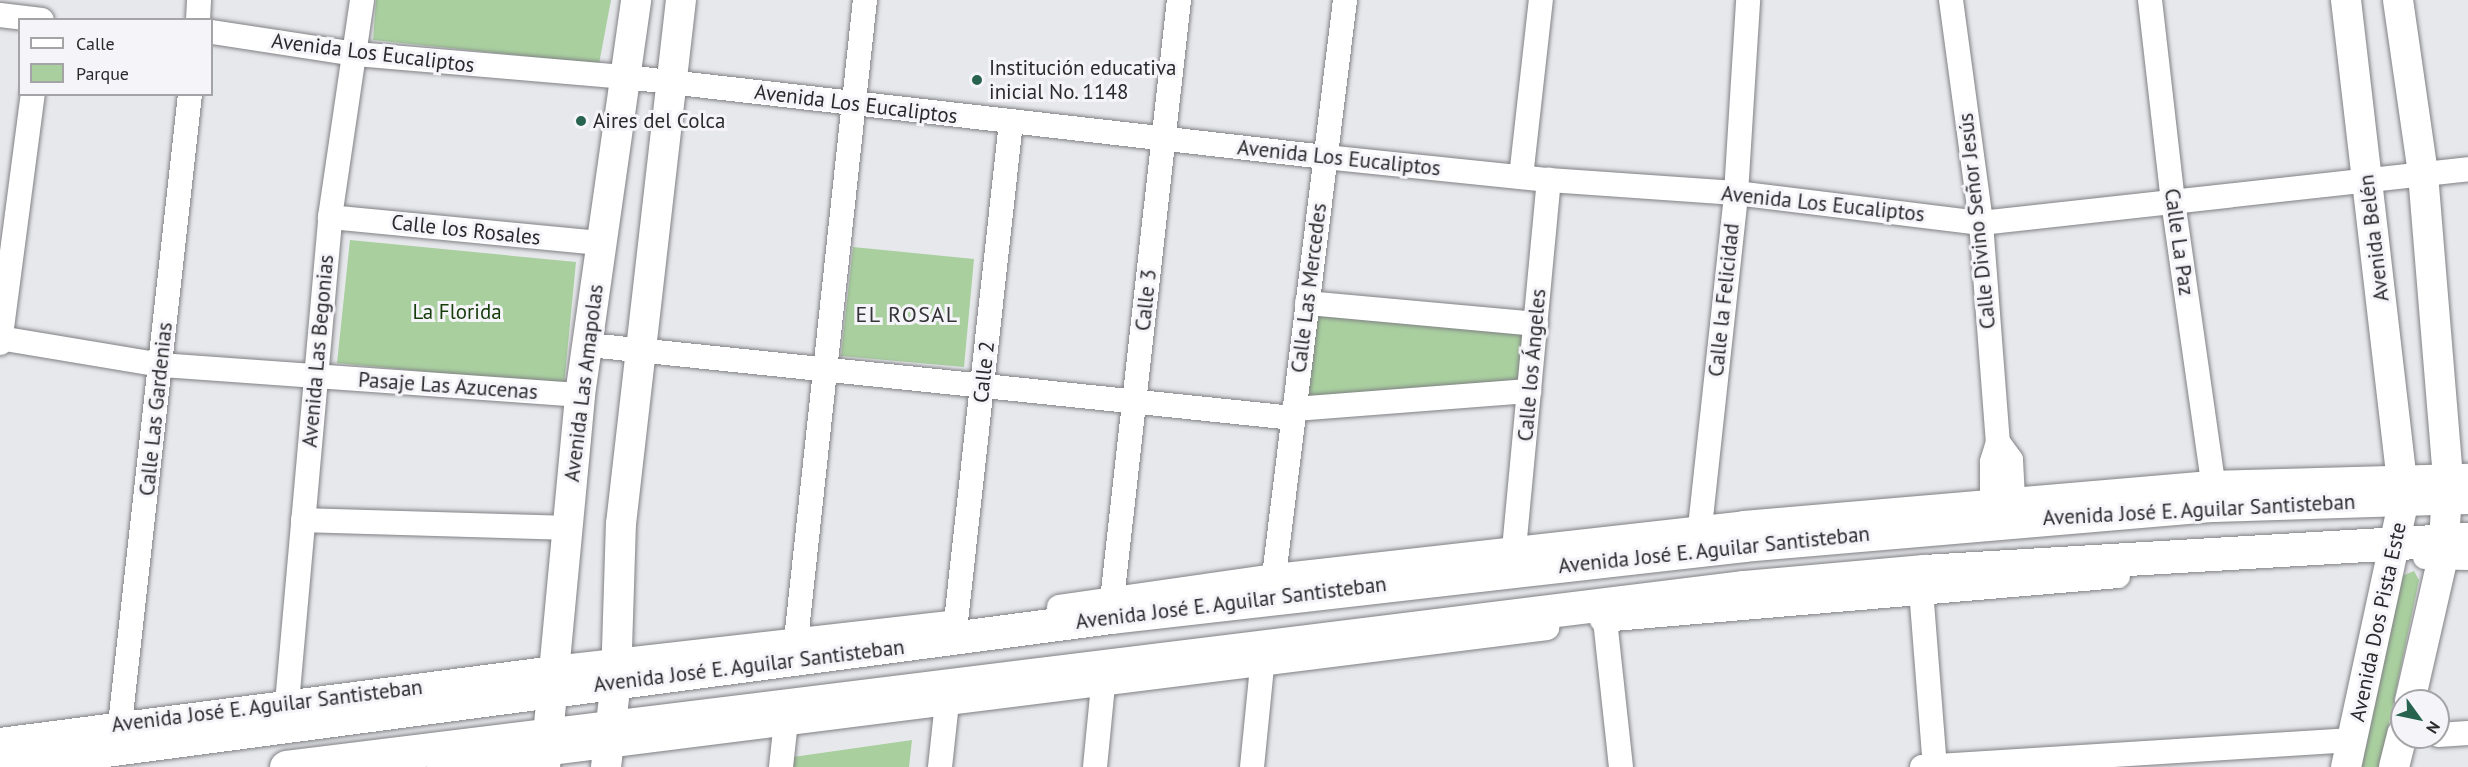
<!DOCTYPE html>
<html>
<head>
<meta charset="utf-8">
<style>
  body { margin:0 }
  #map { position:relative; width:2468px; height:767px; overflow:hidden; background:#e7e8ec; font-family:"PT Sans",sans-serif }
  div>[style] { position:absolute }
  .green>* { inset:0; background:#a9cf9f }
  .roads { filter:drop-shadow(0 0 2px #808184) drop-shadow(0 0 2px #808184) }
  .minor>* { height:24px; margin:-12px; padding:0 12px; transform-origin:12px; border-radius:12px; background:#fff }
  .tertiary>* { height:30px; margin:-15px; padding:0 15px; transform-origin:15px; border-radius:15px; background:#fff }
  .secondary>* { height:33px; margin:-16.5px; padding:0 16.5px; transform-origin:16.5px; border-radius:16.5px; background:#fff }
  .dots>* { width:16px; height:16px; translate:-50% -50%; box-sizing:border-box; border:3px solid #f5f5f9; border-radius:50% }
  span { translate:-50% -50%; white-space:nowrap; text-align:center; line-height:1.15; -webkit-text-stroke:6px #f5f5f9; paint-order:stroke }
  .street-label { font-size:21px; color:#2a2a2b }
  .poi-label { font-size:21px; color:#2a2a2b }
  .left { translate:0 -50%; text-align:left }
  .park-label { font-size:21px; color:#163c09 }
  .neighbourhood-label { font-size:22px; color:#353538; letter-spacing:1.5px }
  .legend { position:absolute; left:18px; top:18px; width:195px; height:78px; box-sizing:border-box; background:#f5f5f9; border:2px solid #a4a4a7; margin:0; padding:8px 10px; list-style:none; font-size:18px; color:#2a2a2b }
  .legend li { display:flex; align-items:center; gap:12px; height:30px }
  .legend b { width:30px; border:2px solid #a4a4a7 }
  .north { position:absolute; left:2390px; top:689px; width:60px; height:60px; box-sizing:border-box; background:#f5f5f9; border:2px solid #a4a4a7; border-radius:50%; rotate:123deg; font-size:16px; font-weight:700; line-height:24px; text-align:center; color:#2a2a2b }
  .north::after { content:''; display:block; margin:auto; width:21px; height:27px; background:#27634e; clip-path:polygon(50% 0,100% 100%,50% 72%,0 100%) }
</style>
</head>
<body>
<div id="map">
  <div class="green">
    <div style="clip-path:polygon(376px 0,611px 0,599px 64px,373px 40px)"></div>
    <div style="clip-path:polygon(350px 240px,576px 262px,564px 385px,337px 363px)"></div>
    <div style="clip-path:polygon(853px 247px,974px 259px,964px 367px,841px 356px)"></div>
    <div style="clip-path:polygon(1316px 304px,1527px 331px,1519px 385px,1302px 400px)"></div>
    <div style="clip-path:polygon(2414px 571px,2419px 580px,2380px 767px,2361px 767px,2402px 576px)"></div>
    <div style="clip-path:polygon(912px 740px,909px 767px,792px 767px,793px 757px)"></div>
  </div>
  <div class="roads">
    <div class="minor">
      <div style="left:1951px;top:0;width:225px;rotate:82.3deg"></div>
      <div style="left:1981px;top:223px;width:220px;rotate:85.6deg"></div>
      <div style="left:1998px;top:442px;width:21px;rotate:107deg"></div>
      <div style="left:1992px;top:462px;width:38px;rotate:90deg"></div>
      <div style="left:2150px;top:0;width:202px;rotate:83.5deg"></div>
      <div style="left:2173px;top:201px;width:285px;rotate:81.9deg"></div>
      <div style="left:0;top:15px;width:42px;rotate:6.8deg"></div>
      <div style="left:198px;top:20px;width:20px;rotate:-87deg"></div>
      <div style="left:212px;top:32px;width:146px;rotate:8.7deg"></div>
      <div style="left:356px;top:54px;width:271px;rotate:4.9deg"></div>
      <div style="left:626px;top:77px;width:704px;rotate:6.53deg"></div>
      <div style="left:1325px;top:157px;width:225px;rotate:5.9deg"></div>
      <div style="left:1549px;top:180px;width:187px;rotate:4deg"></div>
      <div style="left:1736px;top:193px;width:247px;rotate:7deg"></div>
      <div style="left:1981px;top:223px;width:490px;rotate:-6.3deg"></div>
      <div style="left:1521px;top:177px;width:178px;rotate:-83.6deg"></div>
      <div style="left:330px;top:217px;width:272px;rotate:5.5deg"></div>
      <div style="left:1307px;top:303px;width:230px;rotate:5.2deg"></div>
      <div style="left:0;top:338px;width:163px;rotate:9.5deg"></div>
      <div style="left:161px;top:365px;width:420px;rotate:4.1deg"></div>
      <div style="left:0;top:343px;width:251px;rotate:-82.5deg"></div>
      <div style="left:589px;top:345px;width:708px;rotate:5.92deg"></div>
      <div style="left:1294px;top:409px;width:236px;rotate:-4.4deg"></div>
      <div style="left:1998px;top:442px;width:22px;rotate:54deg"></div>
      <div style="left:2011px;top:460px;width:38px;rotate:87deg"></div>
      <div style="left:303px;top:520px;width:265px;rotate:1.7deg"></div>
      <div style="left:1700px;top:527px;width:336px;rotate:-83.8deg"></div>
      <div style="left:1736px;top:193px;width:193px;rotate:-86.4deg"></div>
      <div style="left:1514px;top:549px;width:371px;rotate:-84.6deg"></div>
      <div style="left:2425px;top:557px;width:43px;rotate:1.3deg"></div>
      <div style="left:1274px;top:576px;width:580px;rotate:-82.97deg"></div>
      <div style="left:1921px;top:590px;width:178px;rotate:85.5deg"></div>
      <div style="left:1112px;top:600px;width:604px;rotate:-83.63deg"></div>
      <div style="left:1059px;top:607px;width:217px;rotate:-8.2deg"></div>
      <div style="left:1274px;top:576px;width:473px;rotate:-6.4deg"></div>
      <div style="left:1744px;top:523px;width:471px;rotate:-4.9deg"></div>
      <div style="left:2213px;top:483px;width:255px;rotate:-1.6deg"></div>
      <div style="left:1602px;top:620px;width:518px;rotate:-4.87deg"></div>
      <div style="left:1605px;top:620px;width:148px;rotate:83.8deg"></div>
      <div style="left:956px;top:621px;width:502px;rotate:-83.71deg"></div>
      <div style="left:796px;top:640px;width:644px;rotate:-83.85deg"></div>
      <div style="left:287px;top:703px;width:488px;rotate:-84.9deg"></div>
      <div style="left:330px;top:217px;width:219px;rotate:-81.6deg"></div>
      <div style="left:120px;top:724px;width:634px;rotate:-83.66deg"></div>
      <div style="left:2438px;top:735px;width:30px;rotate:-4deg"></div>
      <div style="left:0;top:740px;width:559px;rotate:-7.4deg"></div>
      <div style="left:554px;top:668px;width:396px;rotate:-6.5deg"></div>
      <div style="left:439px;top:767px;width:1117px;rotate:-7.15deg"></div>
      <div style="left:781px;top:767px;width:46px;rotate:-83.8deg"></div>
      <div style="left:940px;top:767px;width:64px;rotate:-83.8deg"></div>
      <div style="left:1095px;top:767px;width:82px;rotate:-84.4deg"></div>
      <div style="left:1252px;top:767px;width:101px;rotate:-84.3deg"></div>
      <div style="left:1922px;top:767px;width:431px;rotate:-3.6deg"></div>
    </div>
    <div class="tertiary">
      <div style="left:2346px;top:0;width:502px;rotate:83.37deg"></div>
      <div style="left:2404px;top:499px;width:274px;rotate:102.2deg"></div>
      <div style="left:2398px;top:0;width:176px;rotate:81.8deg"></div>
      <div style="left:2423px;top:174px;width:303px;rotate:85.3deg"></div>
      <div style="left:2448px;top:476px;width:81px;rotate:93.5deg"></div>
      <div style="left:2443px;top:557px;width:148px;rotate:102.9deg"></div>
      <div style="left:545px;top:767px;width:374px;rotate:-84.6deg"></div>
      <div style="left:580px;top:395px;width:399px;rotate:-81.9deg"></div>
      <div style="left:606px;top:767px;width:87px;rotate:-83.4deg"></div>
      <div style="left:616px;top:681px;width:157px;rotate:-88.2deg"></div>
      <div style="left:621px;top:524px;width:527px;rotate:-83.47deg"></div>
      <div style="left:2394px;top:767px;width:34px;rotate:-76deg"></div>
    </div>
    <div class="secondary">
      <div style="left:0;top:764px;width:1120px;rotate:-7.54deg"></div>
      <div style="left:1110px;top:617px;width:638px;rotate:-6.48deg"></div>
      <div style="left:1744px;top:545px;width:472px;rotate:-4.9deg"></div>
      <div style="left:2214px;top:505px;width:254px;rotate:-1.8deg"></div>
      <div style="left:286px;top:767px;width:1469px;rotate:-7.04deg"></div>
      <div style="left:1744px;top:587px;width:181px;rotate:-5.1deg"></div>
      <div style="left:1924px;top:571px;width:545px;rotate:-3.37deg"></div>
    </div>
  </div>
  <div class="dots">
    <div style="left:977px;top:80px;background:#27634e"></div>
    <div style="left:581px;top:121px;background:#27634e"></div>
  </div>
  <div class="street-label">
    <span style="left:373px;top:53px;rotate:7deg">Avenida Los Eucaliptos</span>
    <span style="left:856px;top:104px;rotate:7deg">Avenida Los Eucaliptos</span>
    <span style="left:1339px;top:158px;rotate:6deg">Avenida Los Eucaliptos</span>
    <span style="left:1823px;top:204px;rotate:6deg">Avenida Los Eucaliptos</span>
    <span style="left:1977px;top:221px;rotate:-96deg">Calle Divino Señor Jesús</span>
    <span style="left:466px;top:230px;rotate:6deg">Calle los Rosales</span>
    <span style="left:2374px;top:238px;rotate:-97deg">Avenida Belén</span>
    <span style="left:2179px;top:242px;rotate:82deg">Calle La Paz</span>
    <span style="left:1309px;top:288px;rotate:-83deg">Calle Las Mercedes</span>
    <span style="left:1146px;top:300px;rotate:-84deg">Calle 3</span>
    <span style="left:1724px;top:300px;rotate:-84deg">Calle la Felicidad</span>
    <span style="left:318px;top:351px;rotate:-85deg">Avenida Las Begonias</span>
    <span style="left:1532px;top:365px;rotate:-85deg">Calle los Ángeles</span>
    <span style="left:984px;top:372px;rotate:-84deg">Calle 2</span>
    <span style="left:584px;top:383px;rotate:-83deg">Avenida Las Amapolas</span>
    <span style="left:448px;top:386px;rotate:4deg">Pasaje Las Azucenas</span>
    <span style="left:156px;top:409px;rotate:-84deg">Calle Las Gardenias</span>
    <span style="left:2199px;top:510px;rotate:-3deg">Avenida José E. Aguilar Santisteban</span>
    <span style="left:1714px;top:550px;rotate:-6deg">Avenida José E. Aguilar Santisteban</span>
    <span style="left:1231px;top:603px;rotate:-7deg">Avenida José E. Aguilar Santisteban</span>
    <span style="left:2378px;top:622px;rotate:-78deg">Avenida Dos Pista Este</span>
    <span style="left:749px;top:666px;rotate:-7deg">Avenida José E. Aguilar Santisteban</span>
    <span style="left:267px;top:706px;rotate:-7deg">Avenida José E. Aguilar Santisteban</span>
  </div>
  <div class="poi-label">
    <span class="left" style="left:989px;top:80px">Institución educativa<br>inicial No. 1148</span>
    <span class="left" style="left:593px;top:121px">Aires del Colca</span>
  </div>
  <div class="park-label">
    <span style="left:457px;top:312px">La Florida</span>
  </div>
  <div class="neighbourhood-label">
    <span style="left:907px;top:315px">EL ROSAL</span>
  </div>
  <ul class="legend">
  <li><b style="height:8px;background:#fff"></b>Calle</li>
  <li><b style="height:16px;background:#a9cf9f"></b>Parque</li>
  </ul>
  <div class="north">N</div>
</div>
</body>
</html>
